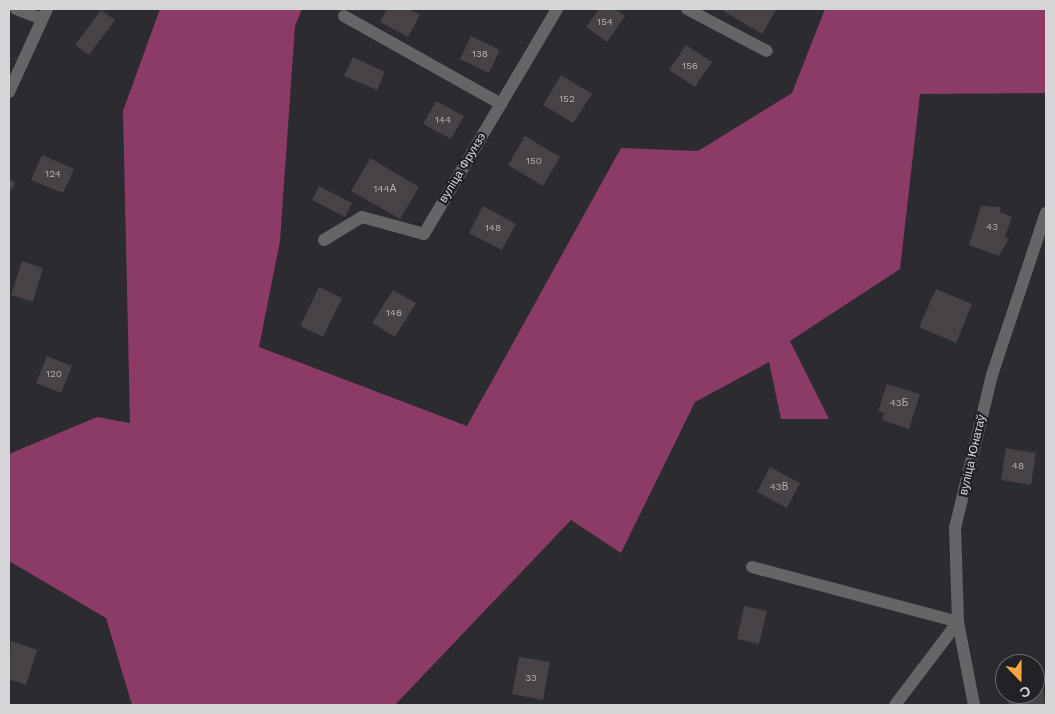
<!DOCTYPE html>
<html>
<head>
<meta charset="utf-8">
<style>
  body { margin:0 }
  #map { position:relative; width:1055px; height:714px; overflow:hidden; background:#2c2b30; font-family:"Work Sans",sans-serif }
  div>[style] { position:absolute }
  .forest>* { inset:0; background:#8b3b66 }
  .building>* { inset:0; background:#464246 }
  .minor>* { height:12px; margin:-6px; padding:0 6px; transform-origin:6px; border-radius:6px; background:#656568 }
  span { translate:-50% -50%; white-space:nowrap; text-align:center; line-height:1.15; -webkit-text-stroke:4.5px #222126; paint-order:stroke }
  .number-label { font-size:10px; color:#b1b0b3 }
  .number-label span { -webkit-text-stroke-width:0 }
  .street-label { font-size:12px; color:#d5d4d7 }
  .frame { position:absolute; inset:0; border:10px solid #d5d4d7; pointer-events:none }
  .north { position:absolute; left:995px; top:654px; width:50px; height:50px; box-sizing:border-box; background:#222126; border:1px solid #6a696d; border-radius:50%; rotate:158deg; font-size:14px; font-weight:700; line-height:20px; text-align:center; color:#d5d4d7 }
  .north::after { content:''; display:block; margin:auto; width:18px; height:22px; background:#f1a640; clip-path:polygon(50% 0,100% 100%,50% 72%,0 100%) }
</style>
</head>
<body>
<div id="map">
  <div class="forest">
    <div style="clip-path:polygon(160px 9px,302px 9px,295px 26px,280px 241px,259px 347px,467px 426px,621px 148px,698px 151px,792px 93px,825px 9px,1046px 9px,1046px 93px,920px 94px,900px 269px,790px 341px,829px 419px,781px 419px,769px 362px,695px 402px,621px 553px,571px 520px,395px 705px,132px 705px,106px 618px,9px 561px,9px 454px,97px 417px,130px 423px,123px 111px)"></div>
  </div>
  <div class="building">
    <div style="clip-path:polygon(387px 9px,409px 9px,420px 15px,408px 37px,380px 22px)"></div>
    <div style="clip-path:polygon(599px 9px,614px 9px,625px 16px,607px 42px,586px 27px)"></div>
    <div style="clip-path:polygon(720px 9px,773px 9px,776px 10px,762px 34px)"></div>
    <div style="clip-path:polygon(101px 10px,115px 20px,89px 55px,75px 45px)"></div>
    <div style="clip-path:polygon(471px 36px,500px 50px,489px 73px,460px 59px)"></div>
    <div style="clip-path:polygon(686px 45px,712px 62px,695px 87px,669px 70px)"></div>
    <div style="clip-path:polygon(353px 57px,385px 72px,377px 90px,344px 76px)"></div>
    <div style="clip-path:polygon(561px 75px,592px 94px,573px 123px,543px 105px)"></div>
    <div style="clip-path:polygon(436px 101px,464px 116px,451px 139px,423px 124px)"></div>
    <div style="clip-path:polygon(525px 136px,560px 157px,543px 186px,508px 165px)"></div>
    <div style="clip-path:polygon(42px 155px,74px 169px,63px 193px,31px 180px)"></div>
    <div style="clip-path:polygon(370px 158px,419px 187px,400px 219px,351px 191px)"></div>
    <div style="clip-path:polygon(9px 179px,15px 182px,12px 190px,9px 188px)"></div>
    <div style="clip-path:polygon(319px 186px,352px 203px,345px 217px,312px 200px)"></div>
    <div style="clip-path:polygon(483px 206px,516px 224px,502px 250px,469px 233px)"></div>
    <div style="clip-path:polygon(981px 206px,1000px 207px,1000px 212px,1012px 217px,1005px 237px,1009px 239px,999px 256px,969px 245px)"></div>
    <div style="clip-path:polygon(22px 261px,43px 268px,33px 302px,11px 295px)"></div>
    <div style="clip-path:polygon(319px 287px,342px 298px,323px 337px,300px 326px)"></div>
    <div style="clip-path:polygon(936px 289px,972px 304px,956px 343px,919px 327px)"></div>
    <div style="clip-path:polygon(393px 290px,416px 303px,395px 337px,372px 323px)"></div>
    <div style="clip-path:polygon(47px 356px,72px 366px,61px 393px,36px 383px)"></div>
    <div style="clip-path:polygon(887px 384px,920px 394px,909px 429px,882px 420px,884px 413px,878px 411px)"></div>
    <div style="clip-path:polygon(1006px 448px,1036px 453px,1031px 485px,1001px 480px)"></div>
    <div style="clip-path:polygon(770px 467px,800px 483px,787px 508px,757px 492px)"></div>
    <div style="clip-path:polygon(744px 606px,767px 611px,759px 644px,737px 639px)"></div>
    <div style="clip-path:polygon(11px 641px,37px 650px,26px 685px,9px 679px)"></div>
    <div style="clip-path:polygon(519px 657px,550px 662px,543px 700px,512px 694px)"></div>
    <div style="clip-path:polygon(1043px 682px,1045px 705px,1008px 705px,1012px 694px,1035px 694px,1035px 683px)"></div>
  </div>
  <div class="minor">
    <div style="left:16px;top:9px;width:25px;rotate:21deg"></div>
    <div style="left:687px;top:9px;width:90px;rotate:27.7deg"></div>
    <div style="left:344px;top:16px;width:180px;rotate:29.3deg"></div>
    <div style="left:9px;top:92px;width:91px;rotate:-65.4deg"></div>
    <div style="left:324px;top:240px;width:44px;rotate:-31.2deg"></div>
    <div style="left:362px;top:217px;width:64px;rotate:15.3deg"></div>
    <div style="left:424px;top:234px;width:261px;rotate:-59.4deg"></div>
    <div style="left:752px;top:567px;width:213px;rotate:14.9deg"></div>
    <div style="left:958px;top:622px;width:104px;rotate:127.2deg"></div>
    <div style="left:974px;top:705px;width:85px;rotate:-100.9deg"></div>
    <div style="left:958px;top:622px;width:94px;rotate:-91.8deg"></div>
    <div style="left:955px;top:528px;width:157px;rotate:-76.4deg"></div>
    <div style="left:992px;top:375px;width:171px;rotate:-71.6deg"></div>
  </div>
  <div class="number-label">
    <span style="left:605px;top:22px">154</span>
    <span style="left:480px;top:54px">138</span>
    <span style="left:690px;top:66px">156</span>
    <span style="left:567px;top:99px">152</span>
    <span style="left:443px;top:120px">144</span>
    <span style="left:534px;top:161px">150</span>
    <span style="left:53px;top:174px">124</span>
    <span style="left:385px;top:189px">144А</span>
    <span style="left:992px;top:227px">43</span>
    <span style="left:493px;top:228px">148</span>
    <span style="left:394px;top:313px">146</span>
    <span style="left:54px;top:374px">120</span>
    <span style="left:899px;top:403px">43Б</span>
    <span style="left:1018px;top:466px">48</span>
    <span style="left:779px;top:487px">43В</span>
    <span style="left:531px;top:678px">33</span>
  </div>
  <div class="street-label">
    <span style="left:463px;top:168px;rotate:-59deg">вуліца Фрунзэ</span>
    <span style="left:973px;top:455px;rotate:-77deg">вуліца Юнатаў</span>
  </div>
  <div class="frame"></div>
  <div class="north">С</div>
</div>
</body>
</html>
